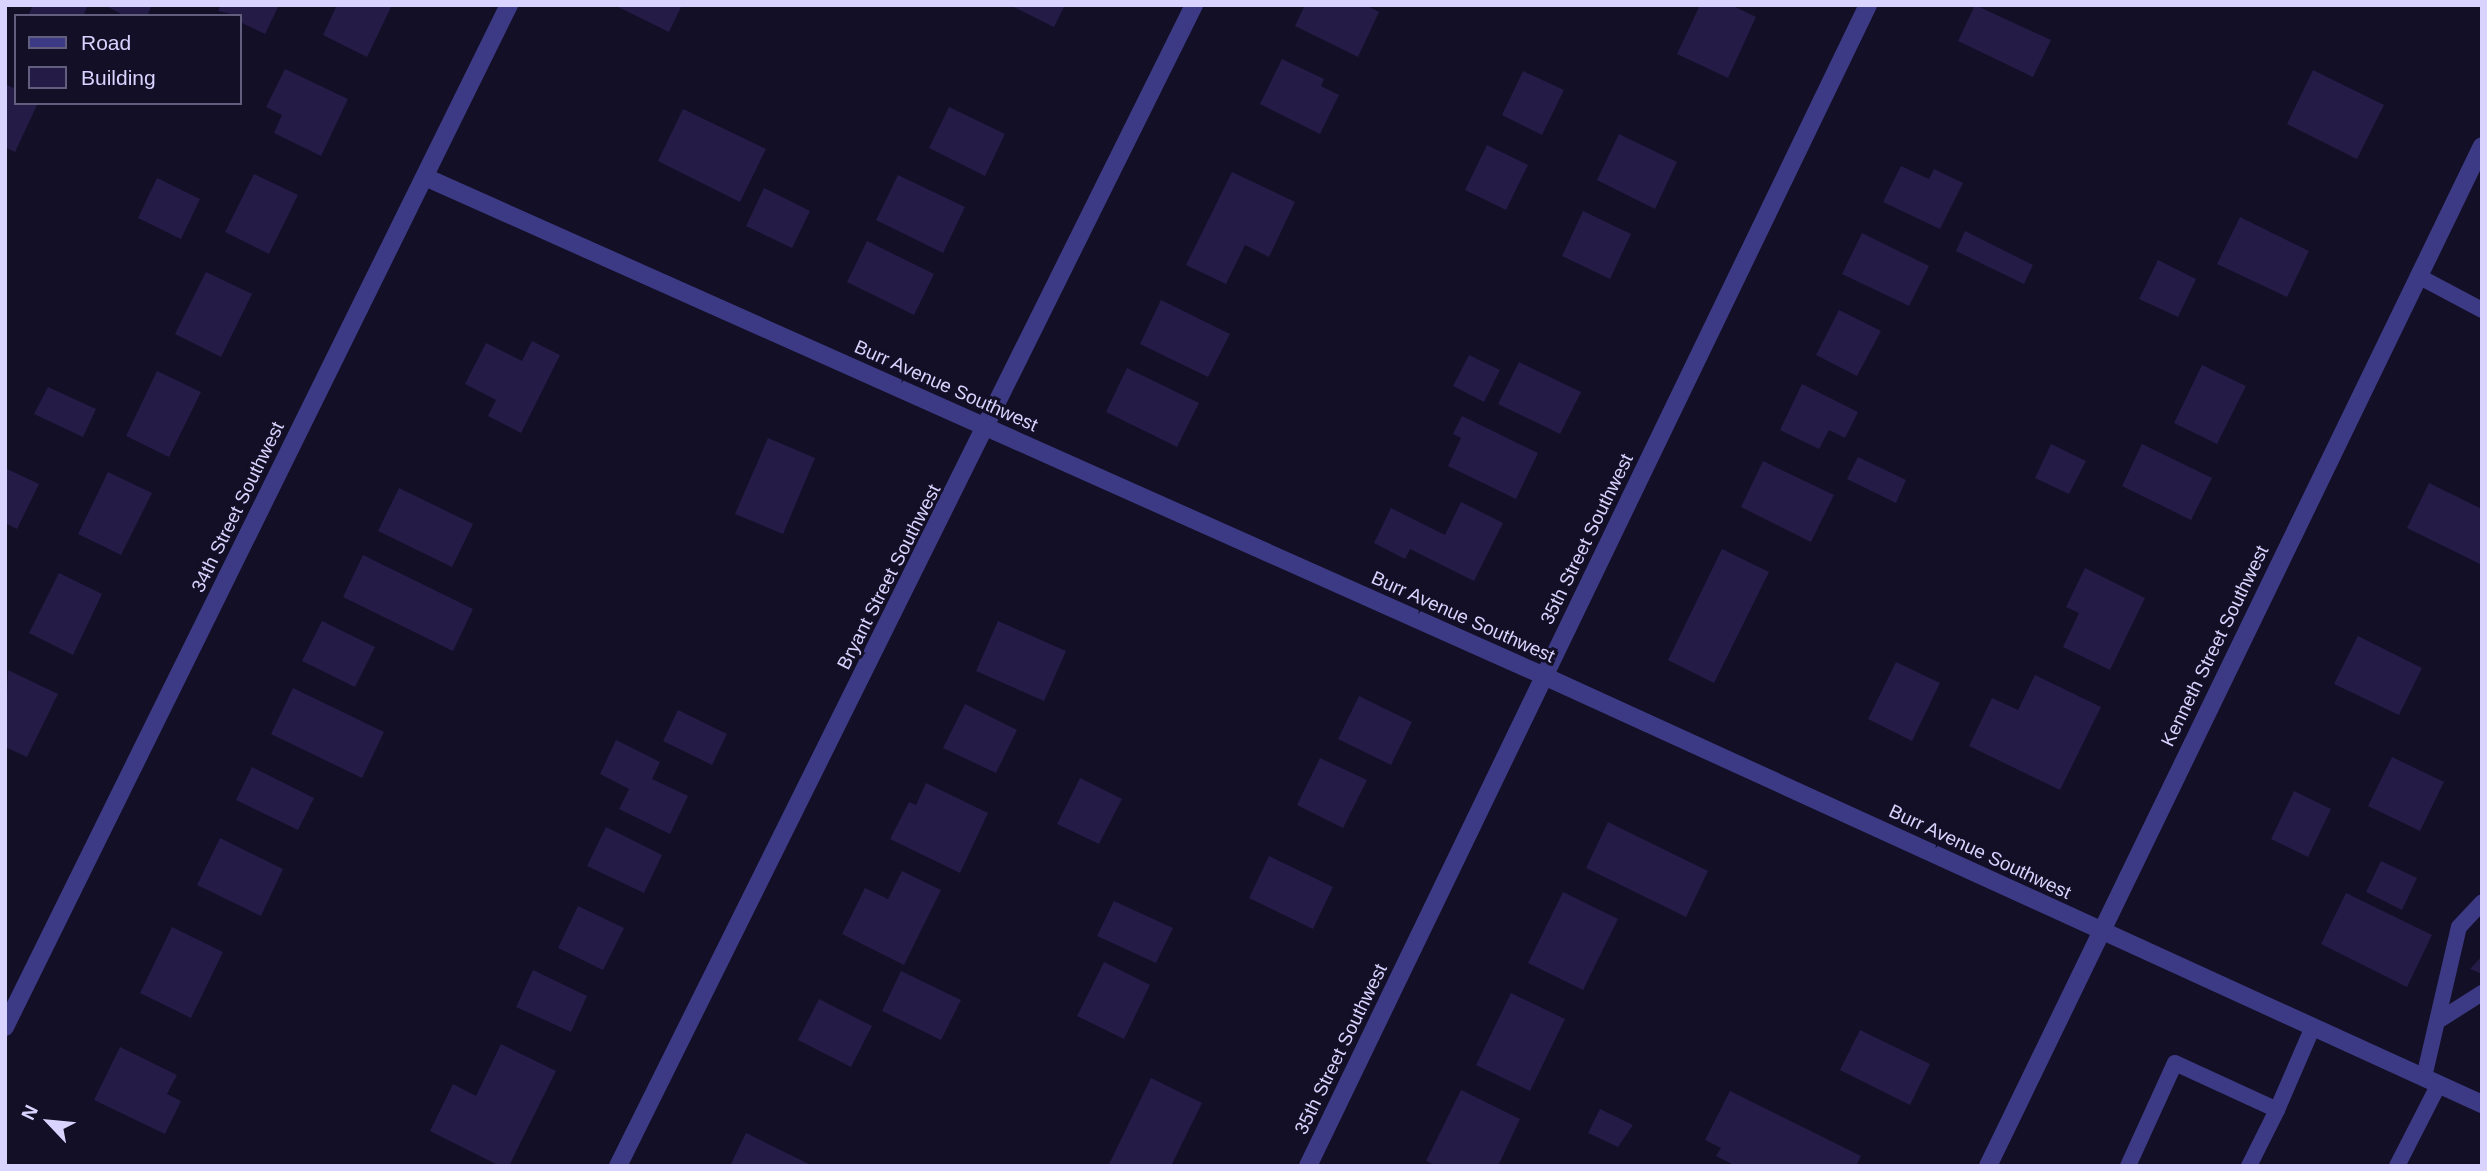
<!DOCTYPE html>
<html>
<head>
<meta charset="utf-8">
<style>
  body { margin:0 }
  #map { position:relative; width:2487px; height:1171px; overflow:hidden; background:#130f26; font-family:Arial,sans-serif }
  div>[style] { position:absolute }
  .building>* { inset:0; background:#241b47 }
  .service>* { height:16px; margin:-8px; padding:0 8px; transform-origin:8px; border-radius:8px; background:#3d3a85 }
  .minor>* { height:18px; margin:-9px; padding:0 9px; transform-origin:9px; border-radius:9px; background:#3d3a85 }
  span { translate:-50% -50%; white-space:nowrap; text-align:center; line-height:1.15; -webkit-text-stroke:6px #130f26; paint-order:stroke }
  .street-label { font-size:19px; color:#d9d4ff }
  .frame { position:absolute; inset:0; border:7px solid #d9d4ff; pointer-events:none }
  .legend { position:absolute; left:14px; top:14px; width:228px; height:91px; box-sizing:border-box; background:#130f26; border:2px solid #625e7d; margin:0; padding:9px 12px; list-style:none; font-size:21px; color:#d9d4ff }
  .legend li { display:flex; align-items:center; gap:14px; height:35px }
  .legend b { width:35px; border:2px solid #625e7d }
  .north { position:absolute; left:14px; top:1087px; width:70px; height:70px; -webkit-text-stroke:5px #130f26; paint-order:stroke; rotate:296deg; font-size:19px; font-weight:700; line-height:28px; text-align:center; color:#d9d4ff }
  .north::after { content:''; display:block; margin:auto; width:24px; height:32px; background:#d9d4ff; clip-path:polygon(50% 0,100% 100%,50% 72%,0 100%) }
</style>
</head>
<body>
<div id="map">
  <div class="building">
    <div style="clip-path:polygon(33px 5px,88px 5px,83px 16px,28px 16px)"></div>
    <div style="clip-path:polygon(104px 5px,152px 5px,147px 16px,125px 16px)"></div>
    <div style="clip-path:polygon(221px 5px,279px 5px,265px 34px,240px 22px,240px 16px,218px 11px)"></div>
    <div style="clip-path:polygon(337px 5px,392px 5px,367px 57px,323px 35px)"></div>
    <div style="clip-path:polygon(614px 5px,682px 5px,669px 32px)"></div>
    <div style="clip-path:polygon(1010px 5px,1065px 5px,1054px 27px)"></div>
    <div style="clip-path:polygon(1305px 5px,1365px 5px,1379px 12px,1358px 57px,1295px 26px)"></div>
    <div style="clip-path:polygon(1700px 5px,1731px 5px,1756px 17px,1728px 78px,1677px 54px)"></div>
    <div style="clip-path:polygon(1975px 5px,2051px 40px,2033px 77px,1958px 41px)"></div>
    <div style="clip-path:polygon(1282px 59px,1324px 79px,1321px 86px,1339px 95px,1320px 134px,1260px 104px)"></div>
    <div style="clip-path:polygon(285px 69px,348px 99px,321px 156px,274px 133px,282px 115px,266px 107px)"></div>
    <div style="clip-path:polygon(2313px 70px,2384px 105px,2357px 159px,2287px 124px)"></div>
    <div style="clip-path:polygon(1523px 71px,1564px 90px,1542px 135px,1502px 115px)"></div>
    <div style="clip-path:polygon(5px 84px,16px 89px,16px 103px,38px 103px,15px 152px,5px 147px)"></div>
    <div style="clip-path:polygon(949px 107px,1005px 134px,985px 176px,929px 148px)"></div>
    <div style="clip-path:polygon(683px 109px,766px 149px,740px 202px,658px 161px)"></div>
    <div style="clip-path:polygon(1619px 134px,1677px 162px,1655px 209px,1597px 180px)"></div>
    <div style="clip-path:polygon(1487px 145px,1528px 165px,1506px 210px,1465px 190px)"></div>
    <div style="clip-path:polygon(1901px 166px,1929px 179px,1934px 169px,1963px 183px,1940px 229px,1883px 202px)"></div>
    <div style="clip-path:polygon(1232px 172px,1295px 202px,1269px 257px,1245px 245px,1226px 284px,1186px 265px)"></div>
    <div style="clip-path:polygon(254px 174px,298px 195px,269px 254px,225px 232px)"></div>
    <div style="clip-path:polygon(898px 175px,965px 207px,943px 253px,876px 220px)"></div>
    <div style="clip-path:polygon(157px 178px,200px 199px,181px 239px,138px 218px)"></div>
    <div style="clip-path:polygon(764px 188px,810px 211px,792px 248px,746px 226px)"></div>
    <div style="clip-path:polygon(1583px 211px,1631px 234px,1610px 279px,1562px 256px)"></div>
    <div style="clip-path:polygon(2240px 217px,2309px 251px,2287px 297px,2217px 264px)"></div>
    <div style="clip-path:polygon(1965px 231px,2033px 265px,2024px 284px,1956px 251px)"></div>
    <div style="clip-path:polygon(1862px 233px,1929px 266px,1909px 306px,1842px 274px)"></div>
    <div style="clip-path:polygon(867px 241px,934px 274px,914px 315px,847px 282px)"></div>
    <div style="clip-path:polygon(2158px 260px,2196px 279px,2178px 317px,2139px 299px)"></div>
    <div style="clip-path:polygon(206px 272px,252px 294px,221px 357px,175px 334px)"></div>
    <div style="clip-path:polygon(1161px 300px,1230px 334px,1208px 377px,1140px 344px)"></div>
    <div style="clip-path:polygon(1839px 310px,1881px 331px,1857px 376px,1816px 355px)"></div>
    <div style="clip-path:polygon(532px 341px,560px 355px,521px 433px,488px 416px,496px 400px,465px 384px,486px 343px,522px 361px)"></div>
    <div style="clip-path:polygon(1469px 355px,1500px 370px,1484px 402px,1453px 386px)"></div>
    <div style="clip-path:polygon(1519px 362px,1581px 392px,1560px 434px,1498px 404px)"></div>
    <div style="clip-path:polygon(2202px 365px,2246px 386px,2217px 444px,2174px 423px)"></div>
    <div style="clip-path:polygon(1127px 368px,1199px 403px,1177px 447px,1106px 412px)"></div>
    <div style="clip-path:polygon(157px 371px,201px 392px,169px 457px,126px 436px)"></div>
    <div style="clip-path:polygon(1802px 384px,1858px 412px,1845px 438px,1829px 430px,1819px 449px,1780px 430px)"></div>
    <div style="clip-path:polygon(48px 387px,96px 409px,83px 437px,34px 414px)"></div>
    <div style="clip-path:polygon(1462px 416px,1538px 453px,1516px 499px,1448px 466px,1461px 438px,1453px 434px)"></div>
    <div style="clip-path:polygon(768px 438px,815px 458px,783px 534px,735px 514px)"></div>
    <div style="clip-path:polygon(2051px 444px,2086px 461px,2069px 494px,2035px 478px)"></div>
    <div style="clip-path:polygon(2142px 444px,2212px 478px,2191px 520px,2122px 486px)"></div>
    <div style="clip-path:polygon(1858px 457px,1906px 480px,1896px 503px,1847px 479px)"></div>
    <div style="clip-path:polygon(1763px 461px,1834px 495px,1811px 542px,1741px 507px)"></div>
    <div style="clip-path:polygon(5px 468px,39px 484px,17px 529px,5px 523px)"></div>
    <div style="clip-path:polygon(108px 472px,152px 493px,121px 555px,78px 534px)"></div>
    <div style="clip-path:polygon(2429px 483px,2482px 509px,2482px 565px,2407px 528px)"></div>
    <div style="clip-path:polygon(399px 488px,473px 524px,452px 567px,378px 531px)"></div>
    <div style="clip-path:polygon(1461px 502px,1503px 523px,1474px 581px,1410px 549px,1405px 559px,1374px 543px,1391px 508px,1445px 535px)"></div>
    <div style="clip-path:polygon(1722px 549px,1769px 572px,1714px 683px,1668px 660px)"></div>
    <div style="clip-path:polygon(363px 555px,473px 609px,453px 651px,343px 597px)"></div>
    <div style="clip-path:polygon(2085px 568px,2145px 598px,2110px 670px,2063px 647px,2079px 613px,2066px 607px)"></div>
    <div style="clip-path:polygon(59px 573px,102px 594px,73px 655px,29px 633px)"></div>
    <div style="clip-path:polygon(322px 621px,375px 647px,355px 687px,302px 661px)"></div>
    <div style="clip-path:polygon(998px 621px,1066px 651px,1044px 701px,976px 671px)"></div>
    <div style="clip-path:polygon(2358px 636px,2422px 668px,2399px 715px,2334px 684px)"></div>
    <div style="clip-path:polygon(1896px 662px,1940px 683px,1912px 741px,1868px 719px)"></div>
    <div style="clip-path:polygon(8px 670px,58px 694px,27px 757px,5px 747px)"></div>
    <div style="clip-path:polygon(2035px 675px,2101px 707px,2060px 790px,1969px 746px,1992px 698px,2018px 710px)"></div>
    <div style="clip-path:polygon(293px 688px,384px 732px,362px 778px,271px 734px)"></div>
    <div style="clip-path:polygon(1359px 696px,1412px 722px,1391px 765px,1338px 739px)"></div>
    <div style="clip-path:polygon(965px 704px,1017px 730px,996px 773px,943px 748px)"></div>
    <div style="clip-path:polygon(678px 710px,727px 734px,712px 765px,663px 741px)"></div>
    <div style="clip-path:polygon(616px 740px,660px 762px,652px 779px,688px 796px,670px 834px,619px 809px,629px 789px,600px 774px)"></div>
    <div style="clip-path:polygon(2392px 757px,2444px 782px,2420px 831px,2368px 806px)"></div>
    <div style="clip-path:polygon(1320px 758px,1367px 780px,1343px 828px,1297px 805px)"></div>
    <div style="clip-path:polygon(252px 767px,314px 798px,298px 830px,236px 800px)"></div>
    <div style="clip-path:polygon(1080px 778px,1122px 799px,1099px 844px,1057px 824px)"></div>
    <div style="clip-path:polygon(926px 783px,988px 813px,960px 873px,890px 839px,909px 802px,916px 805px)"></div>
    <div style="clip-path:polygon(2294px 791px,2331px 809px,2308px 857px,2271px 839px)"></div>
    <div style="clip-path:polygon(1608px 822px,1708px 871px,1686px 917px,1586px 868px)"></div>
    <div style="clip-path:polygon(606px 827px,662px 855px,644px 893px,587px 866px)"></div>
    <div style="clip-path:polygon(220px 838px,283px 869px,261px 916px,197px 885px)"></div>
    <div style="clip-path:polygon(1269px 856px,1333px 887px,1313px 929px,1249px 898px)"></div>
    <div style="clip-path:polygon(2381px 861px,2417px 878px,2402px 910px,2366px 892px)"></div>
    <div style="clip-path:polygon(902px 871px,941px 890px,904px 965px,842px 934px,865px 888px,888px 899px)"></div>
    <div style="clip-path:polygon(1563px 892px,1618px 919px,1583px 990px,1528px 963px)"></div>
    <div style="clip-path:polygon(2346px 893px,2432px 935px,2407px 987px,2321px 944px)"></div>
    <div style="clip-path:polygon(1114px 901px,1173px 928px,1156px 963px,1097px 936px)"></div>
    <div style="clip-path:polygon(578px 906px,624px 928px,603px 970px,558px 948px)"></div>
    <div style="clip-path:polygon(172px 927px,223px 952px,191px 1018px,140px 993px)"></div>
    <div style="clip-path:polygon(2482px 956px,2482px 974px,2470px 969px)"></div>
    <div style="clip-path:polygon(1104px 962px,1150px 985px,1124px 1039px,1077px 1016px)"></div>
    <div style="clip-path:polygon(533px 970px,587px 996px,571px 1032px,516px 1007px)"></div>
    <div style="clip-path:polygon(901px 971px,961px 1000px,941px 1040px,882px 1011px)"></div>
    <div style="clip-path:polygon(1511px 993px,1565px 1019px,1530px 1091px,1476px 1065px)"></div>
    <div style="clip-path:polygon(819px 999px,872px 1026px,851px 1067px,798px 1040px)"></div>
    <div style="clip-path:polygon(1860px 1030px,1930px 1064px,1910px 1105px,1840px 1070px)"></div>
    <div style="clip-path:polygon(501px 1044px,556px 1071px,509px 1166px,500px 1166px,430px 1131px,453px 1084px,476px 1096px)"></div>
    <div style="clip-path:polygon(120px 1047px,177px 1075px,167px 1094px,181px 1101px,165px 1134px,94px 1100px)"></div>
    <div style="clip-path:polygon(1151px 1078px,1202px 1103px,1171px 1166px,1108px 1166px)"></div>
    <div style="clip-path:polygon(1461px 1090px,1520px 1119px,1498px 1166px,1437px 1166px,1426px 1161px)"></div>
    <div style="clip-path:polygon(1730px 1091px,1861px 1156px,1856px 1166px,1736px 1166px,1716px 1156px,1721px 1148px,1705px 1140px)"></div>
    <div style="clip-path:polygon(1600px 1109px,1633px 1125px,1618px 1147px,1588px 1133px)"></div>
    <div style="clip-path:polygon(746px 1133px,813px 1166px,730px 1166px)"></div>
  </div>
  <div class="service">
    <div style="left:2418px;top:276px;width:72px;rotate:28deg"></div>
    <div style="left:2441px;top:1019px;width:49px;rotate:-32.4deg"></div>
    <div style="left:2424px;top:1077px;width:154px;rotate:-76.9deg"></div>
    <div style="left:2459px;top:927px;width:34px;rotate:-47deg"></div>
    <div style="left:2128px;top:1166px;width:113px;rotate:-65.5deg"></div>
    <div style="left:2175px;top:1063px;width:112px;rotate:24.7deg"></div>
    <div style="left:2277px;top:1110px;width:90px;rotate:-66.6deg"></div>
    <div style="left:2249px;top:1166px;width:63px;rotate:-63.4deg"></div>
    <div style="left:2397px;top:1166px;width:92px;rotate:-62.9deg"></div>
  </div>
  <div class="minor">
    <div style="left:425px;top:177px;width:1225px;rotate:24.03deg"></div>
    <div style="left:1544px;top:676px;width:1031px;rotate:24.53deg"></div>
    <div style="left:5px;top:1027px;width:1140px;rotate:-63.75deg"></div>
    <div style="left:618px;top:1166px;width:1296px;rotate:-63.61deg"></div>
    <div style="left:1308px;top:1166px;width:1289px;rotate:-64.25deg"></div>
    <div style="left:1988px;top:1166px;width:1133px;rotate:-64.16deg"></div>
  </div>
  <div class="street-label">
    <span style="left:946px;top:386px;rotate:24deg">Burr Avenue Southwest</span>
    <span style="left:238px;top:507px;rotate:-64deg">34th Street Southwest</span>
    <span style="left:1587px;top:539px;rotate:-64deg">35th Street Southwest</span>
    <span style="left:889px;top:577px;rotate:-63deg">Bryant Street Southwest</span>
    <span style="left:1463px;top:617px;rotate:24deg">Burr Avenue Southwest</span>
    <span style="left:2215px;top:646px;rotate:-64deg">Kenneth Street Southwest</span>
    <span style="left:1980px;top:852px;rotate:25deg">Burr Avenue Southwest</span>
    <span style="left:1341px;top:1049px;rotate:-64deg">35th Street Southwest</span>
  </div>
  <div class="frame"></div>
  <ul class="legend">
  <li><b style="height:9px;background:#3d3a85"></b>Road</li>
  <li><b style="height:19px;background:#241b47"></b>Building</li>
  </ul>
  <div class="north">N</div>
</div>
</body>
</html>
